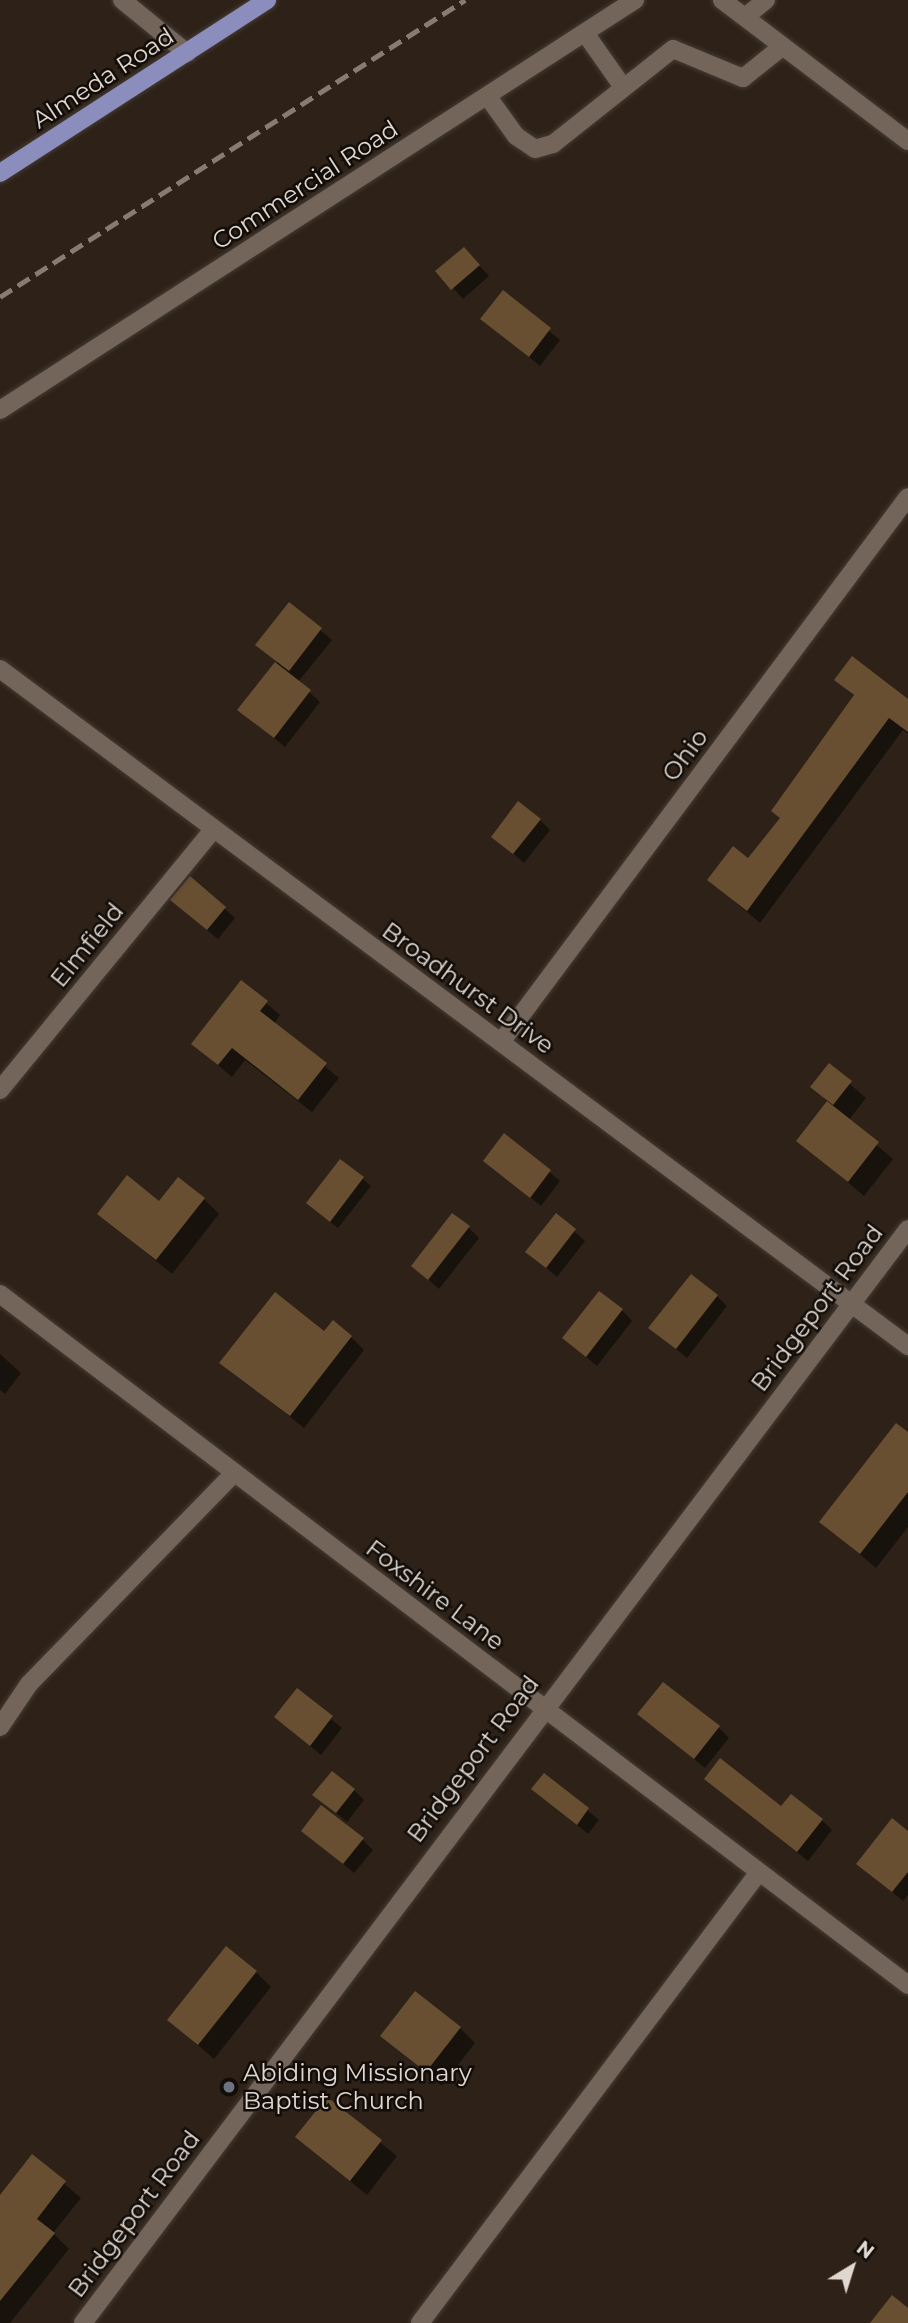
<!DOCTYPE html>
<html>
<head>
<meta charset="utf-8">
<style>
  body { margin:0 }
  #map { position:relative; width:908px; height:2323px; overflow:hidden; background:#2e2218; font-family:Montserrat,sans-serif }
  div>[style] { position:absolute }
  .shadow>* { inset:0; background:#0007 }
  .building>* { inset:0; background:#684f31 }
  .roads { filter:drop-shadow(0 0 2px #463c35) drop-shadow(0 0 2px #463c35) }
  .minor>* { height:18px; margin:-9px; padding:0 9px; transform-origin:9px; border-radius:9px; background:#74655a }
  .major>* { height:18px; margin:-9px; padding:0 9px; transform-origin:9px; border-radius:9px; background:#8b8dbd }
  .rail>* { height:5px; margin-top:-2.5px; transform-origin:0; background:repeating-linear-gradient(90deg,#867c74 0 14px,transparent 0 21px) }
  .dots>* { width:19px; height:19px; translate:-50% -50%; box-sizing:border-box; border:4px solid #120d08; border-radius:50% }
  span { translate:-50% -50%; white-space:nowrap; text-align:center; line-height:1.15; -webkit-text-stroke:5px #120d08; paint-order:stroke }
  .street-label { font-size:24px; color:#e0d7d1 }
  .poi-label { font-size:24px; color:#e0d7d1 }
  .left { translate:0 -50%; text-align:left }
  .north { position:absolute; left:817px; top:2232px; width:70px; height:70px; -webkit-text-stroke:5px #120d08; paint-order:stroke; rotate:38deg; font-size:19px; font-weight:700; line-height:28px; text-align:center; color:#e0d7d1 }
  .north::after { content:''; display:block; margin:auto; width:24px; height:32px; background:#e0d7d1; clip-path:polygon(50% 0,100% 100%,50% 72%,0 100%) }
</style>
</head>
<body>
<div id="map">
  <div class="shadow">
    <div style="clip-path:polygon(474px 260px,489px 276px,463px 299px,453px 288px)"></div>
    <div style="clip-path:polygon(503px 293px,560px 340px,540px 366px,482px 319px)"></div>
    <div style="clip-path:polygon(289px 604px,332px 640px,298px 682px,320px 702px,285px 747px,240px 710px,277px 662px)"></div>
    <div style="clip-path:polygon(836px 680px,908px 701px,908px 734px,903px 730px,760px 923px,709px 880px,749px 860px,781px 819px,855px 697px)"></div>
    <div style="clip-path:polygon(540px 820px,550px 830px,524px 863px,493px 836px)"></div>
    <div style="clip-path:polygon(190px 878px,235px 918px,218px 939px,183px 910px)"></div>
    <div style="clip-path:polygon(241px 982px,280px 1015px,274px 1024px,339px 1078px,312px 1112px,245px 1060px,232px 1077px,193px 1044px)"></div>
    <div style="clip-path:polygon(829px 1066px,866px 1098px,848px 1121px,893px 1159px,864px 1196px,798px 1140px,828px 1102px,813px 1087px)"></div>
    <div style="clip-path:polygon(505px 1135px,560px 1181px,541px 1206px,485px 1161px)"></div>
    <div style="clip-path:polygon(341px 1161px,371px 1186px,338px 1228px,316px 1211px)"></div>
    <div style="clip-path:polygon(204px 1199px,219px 1214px,172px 1274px,99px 1214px)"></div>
    <div style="clip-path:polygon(556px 1215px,585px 1241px,557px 1277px,527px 1252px)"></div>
    <div style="clip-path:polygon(468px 1227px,479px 1238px,439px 1289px,413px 1266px)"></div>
    <div style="clip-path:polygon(717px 1296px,727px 1306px,687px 1358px,651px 1328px)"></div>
    <div style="clip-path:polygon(622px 1310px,632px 1321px,597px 1366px,564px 1338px)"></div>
    <div style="clip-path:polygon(325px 1333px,351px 1337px,364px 1350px,304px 1428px,222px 1363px)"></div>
    <div style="clip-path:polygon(0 1354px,21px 1373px,5px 1394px,0 1390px)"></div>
    <div style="clip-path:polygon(908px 1435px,908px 1527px,876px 1568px,821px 1521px)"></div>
    <div style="clip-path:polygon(297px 1690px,342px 1728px,321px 1755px,276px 1717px)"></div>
    <div style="clip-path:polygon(640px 1714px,719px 1728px,729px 1738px,705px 1768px)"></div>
    <div style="clip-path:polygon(545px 1775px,599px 1820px,588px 1834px,534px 1789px)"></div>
    <div style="clip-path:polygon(706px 1779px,822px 1820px,832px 1830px,808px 1861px)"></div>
    <div style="clip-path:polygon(354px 1790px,364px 1800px,347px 1822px,315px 1795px)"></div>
    <div style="clip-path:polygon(303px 1831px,363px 1840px,373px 1850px,354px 1873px)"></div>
    <div style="clip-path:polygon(908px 1833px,908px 1895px,903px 1901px,858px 1864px)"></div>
    <div style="clip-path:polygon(256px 1972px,271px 1987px,214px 2059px,169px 2020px)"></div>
    <div style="clip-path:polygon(460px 2028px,475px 2043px,442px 2086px,382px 2036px)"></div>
    <div style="clip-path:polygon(327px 2099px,397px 2156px,367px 2195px,297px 2137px)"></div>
    <div style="clip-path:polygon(32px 2157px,81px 2198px,53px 2233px,69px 2249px,10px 2323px,0 2323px,0 2198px)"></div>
  </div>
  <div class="building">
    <div style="clip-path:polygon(464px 247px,480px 265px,451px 290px,435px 271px)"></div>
    <div style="clip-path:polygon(503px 290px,551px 328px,529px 357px,480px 319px)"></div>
    <div style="clip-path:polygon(289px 602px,322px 628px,289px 671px,255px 645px)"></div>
    <div style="clip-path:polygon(852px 656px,908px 699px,908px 732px,889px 718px,747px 911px,707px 880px,733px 846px,748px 858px,780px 818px,771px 811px,854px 695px,834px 680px)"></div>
    <div style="clip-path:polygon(275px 662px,311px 690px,274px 738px,237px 710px)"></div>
    <div style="clip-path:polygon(518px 801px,541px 819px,513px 854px,491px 837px)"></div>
    <div style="clip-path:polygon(190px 876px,226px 907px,207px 930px,170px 900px)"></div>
    <div style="clip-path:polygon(241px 980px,268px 1001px,260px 1011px,327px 1063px,298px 1100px,232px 1048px,218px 1065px,191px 1044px)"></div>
    <div style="clip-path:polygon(829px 1063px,852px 1081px,833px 1105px,810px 1087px)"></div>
    <div style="clip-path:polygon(827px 1101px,879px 1142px,848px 1182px,796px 1141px)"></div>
    <div style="clip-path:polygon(504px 1133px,551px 1170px,530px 1198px,483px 1161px)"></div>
    <div style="clip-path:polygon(340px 1159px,364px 1177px,330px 1222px,306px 1203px)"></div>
    <div style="clip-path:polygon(127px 1175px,159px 1201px,178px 1177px,205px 1198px,156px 1260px,97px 1214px)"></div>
    <div style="clip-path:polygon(452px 1213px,470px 1226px,428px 1280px,411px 1266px)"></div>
    <div style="clip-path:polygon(556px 1213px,576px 1229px,546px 1268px,525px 1252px)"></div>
    <div style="clip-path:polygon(691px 1274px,718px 1295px,676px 1349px,648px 1328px)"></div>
    <div style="clip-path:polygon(599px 1291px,623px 1309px,586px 1357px,562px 1338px)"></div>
    <div style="clip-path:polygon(275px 1292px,324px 1331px,333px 1320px,352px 1336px,290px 1416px,219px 1363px)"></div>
    <div style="clip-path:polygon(896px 1423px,908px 1432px,908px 1492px,860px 1554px,819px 1522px)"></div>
    <div style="clip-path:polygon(663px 1682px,720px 1726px,694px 1759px,637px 1714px)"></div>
    <div style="clip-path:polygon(297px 1688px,333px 1716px,310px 1746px,274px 1717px)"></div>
    <div style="clip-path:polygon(720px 1758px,781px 1806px,791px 1794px,823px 1819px,797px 1852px,704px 1779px)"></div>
    <div style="clip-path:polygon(332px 1771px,355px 1789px,336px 1813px,312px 1795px)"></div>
    <div style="clip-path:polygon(544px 1773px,589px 1808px,577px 1825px,531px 1789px)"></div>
    <div style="clip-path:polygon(321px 1805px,364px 1838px,343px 1864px,301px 1831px)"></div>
    <div style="clip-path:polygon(892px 1818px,908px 1831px,908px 1872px,892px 1892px,856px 1864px)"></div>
    <div style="clip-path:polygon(226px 1946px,257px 1971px,198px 2045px,167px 2020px)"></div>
    <div style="clip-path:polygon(415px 1991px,461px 2027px,426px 2072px,380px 2036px)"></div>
    <div style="clip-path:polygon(327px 2097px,382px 2140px,350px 2181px,295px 2137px)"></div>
    <div style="clip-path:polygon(32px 2154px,66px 2181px,37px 2219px,55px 2233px,0 2301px,0 2195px)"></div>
    <div style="clip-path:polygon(892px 2295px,908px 2308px,908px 2323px,870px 2323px)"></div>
  </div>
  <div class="roads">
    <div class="minor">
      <div style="left:122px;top:0;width:84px;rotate:39.2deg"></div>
      <div style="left:722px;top:0;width:233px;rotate:37.2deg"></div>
      <div style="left:745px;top:17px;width:27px;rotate:-39deg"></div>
      <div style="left:585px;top:33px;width:66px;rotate:54.9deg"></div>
      <div style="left:488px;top:97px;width:48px;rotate:54.3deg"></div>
      <div style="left:516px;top:136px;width:23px;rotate:34deg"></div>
      <div style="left:535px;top:149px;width:19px;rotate:-16deg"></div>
      <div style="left:553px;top:144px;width:153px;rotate:-38.4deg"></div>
      <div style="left:673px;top:49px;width:76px;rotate:22.5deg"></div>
      <div style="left:743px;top:78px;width:51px;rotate:-38.7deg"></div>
      <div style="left:0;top:410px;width:756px;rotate:-32.85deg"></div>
      <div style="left:0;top:669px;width:1133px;rotate:36.71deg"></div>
      <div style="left:501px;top:1042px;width:680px;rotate:-53.25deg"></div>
      <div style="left:0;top:1090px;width:336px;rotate:-50.7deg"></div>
      <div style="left:0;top:1294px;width:1141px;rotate:37.27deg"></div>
      <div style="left:0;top:1727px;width:52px;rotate:-56deg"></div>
      <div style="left:29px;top:1684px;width:294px;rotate:-45.8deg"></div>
      <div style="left:83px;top:2323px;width:1370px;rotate:-52.98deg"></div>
      <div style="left:420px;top:2323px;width:564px;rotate:-53.07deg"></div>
    </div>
    <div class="major">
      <div style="left:0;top:173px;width:318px;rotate:-32.9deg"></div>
    </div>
  </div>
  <div class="rail">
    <div style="left:0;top:297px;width:552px;rotate:-32.57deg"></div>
  </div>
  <div class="dots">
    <div style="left:229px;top:2087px;background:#6b7280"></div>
  </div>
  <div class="street-label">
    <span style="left:103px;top:78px;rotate:-33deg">Almeda Road</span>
    <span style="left:305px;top:185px;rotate:-33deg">Commercial Road</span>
    <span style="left:685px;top:755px;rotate:-53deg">Ohio</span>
    <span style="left:87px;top:945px;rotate:-51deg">Elmfield</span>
    <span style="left:468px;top:988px;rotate:36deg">Broadhurst Drive</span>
    <span style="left:817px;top:1308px;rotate:-53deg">Bridgeport Road</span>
    <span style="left:435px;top:1595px;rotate:37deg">Foxshire Lane</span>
    <span style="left:473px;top:1759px;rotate:-53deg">Bridgeport Road</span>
    <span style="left:134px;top:2214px;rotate:-53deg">Bridgeport Road</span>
  </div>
  <div class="poi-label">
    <span class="left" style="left:243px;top:2087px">Abiding Missionary<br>Baptist Church</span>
  </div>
  <div class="north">N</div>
</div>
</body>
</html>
